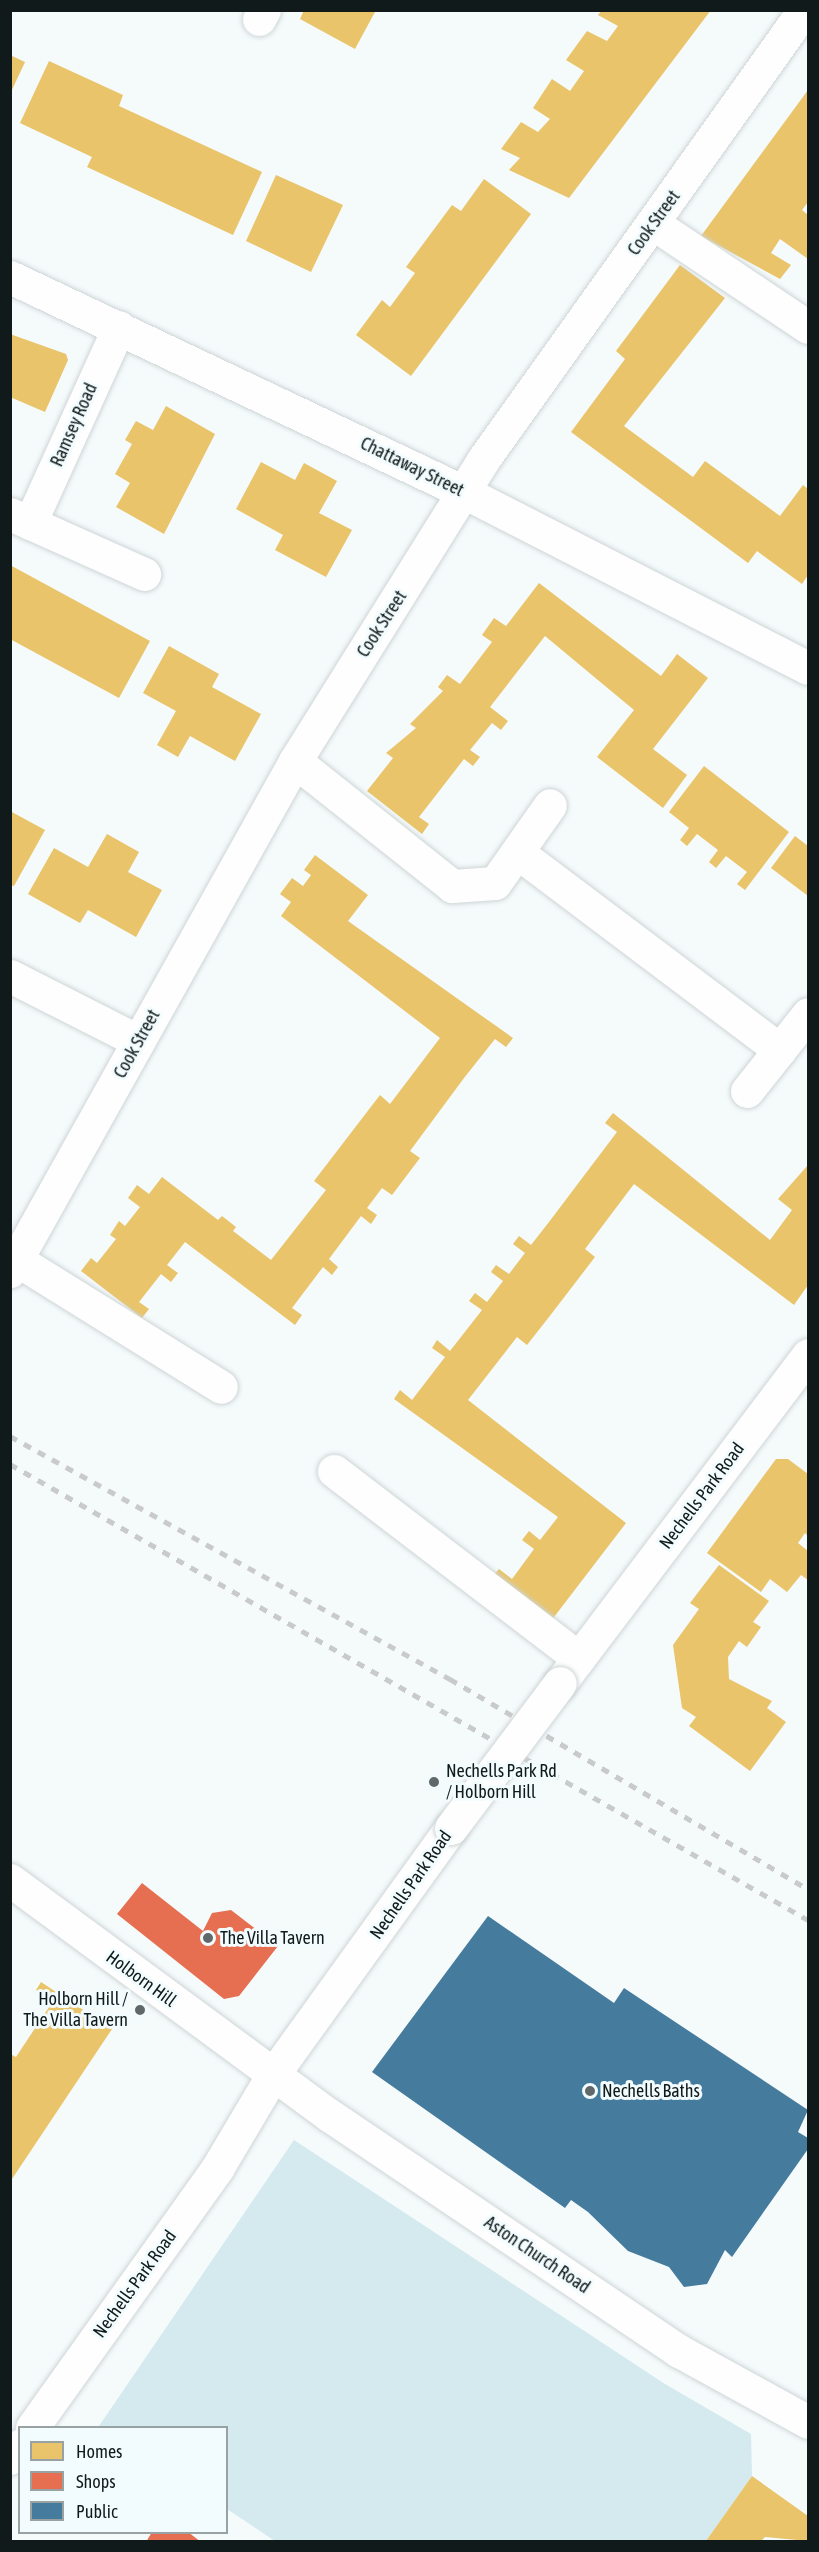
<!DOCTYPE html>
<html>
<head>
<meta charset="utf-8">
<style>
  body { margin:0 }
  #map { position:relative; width:819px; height:2552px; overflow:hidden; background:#f5fafb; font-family:"Asap Condensed",sans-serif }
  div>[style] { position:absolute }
  .green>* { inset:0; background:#d4eaee }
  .homes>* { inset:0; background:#e9c46a }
  .shops>* { inset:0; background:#e76f51 }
  .public>* { inset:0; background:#457b9d }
  .roads { filter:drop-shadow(0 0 2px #ced5d6) drop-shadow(0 0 2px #ced5d6) }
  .minor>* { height:33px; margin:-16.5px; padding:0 16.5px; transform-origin:16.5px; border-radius:16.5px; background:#fefefe }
  .rail>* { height:4.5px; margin-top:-2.25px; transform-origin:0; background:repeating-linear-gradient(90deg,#c8cacb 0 8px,transparent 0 16px) }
  .bridges { filter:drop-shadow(0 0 2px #ced5d6) drop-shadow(0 0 2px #ced5d6) }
  .minor-bridge>* { height:33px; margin:-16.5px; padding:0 16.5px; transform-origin:16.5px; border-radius:16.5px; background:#fefefe }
  .dots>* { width:16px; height:16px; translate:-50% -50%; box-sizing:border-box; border:3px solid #f2fcfe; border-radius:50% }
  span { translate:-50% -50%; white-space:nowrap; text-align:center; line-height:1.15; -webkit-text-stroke:6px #f2fcfe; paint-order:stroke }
  .street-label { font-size:18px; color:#111a1b }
  .poi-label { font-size:18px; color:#111a1b }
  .left { translate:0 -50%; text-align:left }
  .right { translate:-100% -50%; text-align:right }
  .frame { position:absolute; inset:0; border:12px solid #111a1b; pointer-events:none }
  .legend { position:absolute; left:18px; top:2426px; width:210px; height:108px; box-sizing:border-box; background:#f2fcfe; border:2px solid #98a2a3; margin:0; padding:8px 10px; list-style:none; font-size:18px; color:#111a1b }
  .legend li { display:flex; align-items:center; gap:12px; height:30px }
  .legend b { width:30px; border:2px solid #98a2a3 }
</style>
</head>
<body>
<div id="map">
  <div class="green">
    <div style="clip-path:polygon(294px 2140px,665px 2384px,751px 2434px,752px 2476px,706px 2541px,275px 2541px,227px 2509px,226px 2428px,99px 2426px)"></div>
  </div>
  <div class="homes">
    <div style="clip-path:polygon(304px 10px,376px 10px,355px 49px,300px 19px)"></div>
    <div style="clip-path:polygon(602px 10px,711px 10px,569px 198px,509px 170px,520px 158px,501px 149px,521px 122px,538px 132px,550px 119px,533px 108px,552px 79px,570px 91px,584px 71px,566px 60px,587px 31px,607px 41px,618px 26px,598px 15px)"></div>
    <div style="clip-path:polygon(10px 55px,25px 62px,10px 94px)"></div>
    <div style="clip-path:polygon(49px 61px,123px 95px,119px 106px,262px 172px,233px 235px,87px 167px,92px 157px,20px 123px)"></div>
    <div style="clip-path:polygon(808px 90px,808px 202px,802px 210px,808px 215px,808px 259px,780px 239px,771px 253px,791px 265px,780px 279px,701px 236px)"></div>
    <div style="clip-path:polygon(276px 175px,343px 205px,311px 272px,246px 241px)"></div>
    <div style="clip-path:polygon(484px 179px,531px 214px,411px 376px,356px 335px,382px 300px,390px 307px,415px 273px,406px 267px,452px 205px,461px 211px)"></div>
    <div style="clip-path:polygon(680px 265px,725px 298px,624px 426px,693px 477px,705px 461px,780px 516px,803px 485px,808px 489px,808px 575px,802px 584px,757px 551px,748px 563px,571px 432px,625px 359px,616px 351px)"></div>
    <div style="clip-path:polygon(10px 334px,66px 354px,68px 360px,45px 412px,10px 397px)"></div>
    <div style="clip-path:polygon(166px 406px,215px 434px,164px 534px,116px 507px,130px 483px,115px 474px,132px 444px,125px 440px,136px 421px,153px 430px)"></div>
    <div style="clip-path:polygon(261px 462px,295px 480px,304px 463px,337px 481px,319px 513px,352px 530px,326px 577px,275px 550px,283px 535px,236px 509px)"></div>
    <div style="clip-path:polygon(10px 565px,150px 641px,119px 698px,10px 639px)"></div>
    <div style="clip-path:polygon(539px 583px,661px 676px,677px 654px,708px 678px,653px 749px,687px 775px,663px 808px,597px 757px,634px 710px,545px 636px,490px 707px,508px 721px,501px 730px,492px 723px,470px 750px,480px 757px,473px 766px,464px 759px,419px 817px,429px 824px,422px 834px,367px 791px,393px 758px,386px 753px,416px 728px,410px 724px,443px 691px,438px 687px,447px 675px,460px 684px,492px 642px,482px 635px,494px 618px,506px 626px)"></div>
    <div style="clip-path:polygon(169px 646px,219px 674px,212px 687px,261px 714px,235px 761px,190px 736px,178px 757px,157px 745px,176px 711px,143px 693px)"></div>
    <div style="clip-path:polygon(704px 766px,789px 832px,745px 890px,737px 884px,747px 872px,726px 856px,716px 868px,709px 862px,718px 850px,697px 834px,687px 846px,680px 840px,689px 828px,669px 812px)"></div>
    <div style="clip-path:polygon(10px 811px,45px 830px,14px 886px,10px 885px)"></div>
    <div style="clip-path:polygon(107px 834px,139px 852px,128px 872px,162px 890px,136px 937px,88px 910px,80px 923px,28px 894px,54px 848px,88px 867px)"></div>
    <div style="clip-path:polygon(795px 836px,808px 846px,808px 896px,771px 868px)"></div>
    <div style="clip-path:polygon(315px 855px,368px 895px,348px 921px,513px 1038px,506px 1047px,495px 1039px,464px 1078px,410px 1151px,420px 1158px,392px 1195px,382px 1188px,367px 1208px,377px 1215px,371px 1224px,361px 1216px,329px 1259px,338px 1267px,332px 1275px,323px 1267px,292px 1308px,302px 1315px,295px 1325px,185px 1242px,167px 1265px,178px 1273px,171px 1282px,161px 1274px,139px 1302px,149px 1309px,142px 1318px,81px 1271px,91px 1258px,97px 1263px,116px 1239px,110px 1235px,119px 1221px,125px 1226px,140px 1207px,128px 1198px,137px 1185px,149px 1194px,162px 1177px,218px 1220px,222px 1216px,236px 1227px,233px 1231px,271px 1260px,326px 1190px,314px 1181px,380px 1095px,390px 1104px,440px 1038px,281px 916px,291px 902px,280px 894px,292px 878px,303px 886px,311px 875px,304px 870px)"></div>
    <div style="clip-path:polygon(613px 1113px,770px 1240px,792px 1210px,778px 1199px,808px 1165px,808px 1285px,794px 1305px,634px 1184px,585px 1249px,595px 1257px,549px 1317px,527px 1345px,517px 1337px,468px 1400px,626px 1523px,551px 1621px,493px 1576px,499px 1569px,512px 1579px,534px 1549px,522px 1540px,529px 1531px,540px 1540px,558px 1517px,394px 1399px,400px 1390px,412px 1400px,445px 1357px,432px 1348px,437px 1340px,450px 1351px,482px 1310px,469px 1301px,475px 1293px,487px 1302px,503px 1281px,491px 1272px,496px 1265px,509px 1274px,525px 1253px,513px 1244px,519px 1236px,531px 1245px,549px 1222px,617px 1132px,605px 1123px)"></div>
    <div style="clip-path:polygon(776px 1459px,788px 1459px,808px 1474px,808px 1536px,805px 1533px,798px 1543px,808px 1551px,808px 1580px,801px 1575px,787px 1592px,770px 1579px,761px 1592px,707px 1553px)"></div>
    <div style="clip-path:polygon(719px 1565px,769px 1601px,753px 1622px,761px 1627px,747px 1647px,739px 1641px,728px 1657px,729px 1679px,772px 1701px,767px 1708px,786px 1722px,750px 1771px,689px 1726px,696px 1717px,682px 1708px,673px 1645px,699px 1609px,690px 1603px)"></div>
    <div style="clip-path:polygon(41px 1982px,112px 2029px,10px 2182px,10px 2054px,16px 2057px,53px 2001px,36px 1990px)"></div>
    <div style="clip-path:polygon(752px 2476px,808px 2516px,808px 2541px,765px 2537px,761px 2541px,706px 2541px)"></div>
  </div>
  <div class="shops">
    <div style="clip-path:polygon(142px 1883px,203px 1931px,212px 1913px,231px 1910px,278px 1946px,239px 1996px,224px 1999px,117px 1914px)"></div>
    <div style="clip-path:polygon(152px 2532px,188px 2532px,201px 2542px,146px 2542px)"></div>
  </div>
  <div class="public">
    <div style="clip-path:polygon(488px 1916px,614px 2003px,624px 1988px,808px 2110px,798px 2132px,808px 2138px,808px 2149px,732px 2257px,725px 2250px,707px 2284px,684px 2287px,669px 2267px,628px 2251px,588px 2212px,571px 2200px,565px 2208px,372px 2072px)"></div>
  </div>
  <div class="roads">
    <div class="minor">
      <div style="left:259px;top:19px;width:10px;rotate:-61deg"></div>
      <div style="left:654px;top:224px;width:185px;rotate:33.8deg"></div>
      <div style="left:10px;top:277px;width:505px;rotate:25.35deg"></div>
      <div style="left:466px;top:493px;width:384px;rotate:27.1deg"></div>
      <div style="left:10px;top:514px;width:147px;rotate:24.1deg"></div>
      <div style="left:30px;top:523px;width:215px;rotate:-65.6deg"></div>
      <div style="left:295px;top:761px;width:201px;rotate:38.5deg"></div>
      <div style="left:452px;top:886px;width:43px;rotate:-4deg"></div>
      <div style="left:495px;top:883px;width:95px;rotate:-54.8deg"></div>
      <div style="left:517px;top:852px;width:329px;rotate:37deg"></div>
      <div style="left:10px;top:976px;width:144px;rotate:26.9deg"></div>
      <div style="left:747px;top:1091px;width:98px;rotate:-51.6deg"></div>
      <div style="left:17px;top:1260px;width:240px;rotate:31.9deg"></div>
      <div style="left:10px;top:1271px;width:584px;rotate:-60.8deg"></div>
      <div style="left:295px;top:761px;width:355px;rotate:-58deg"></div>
      <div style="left:483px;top:460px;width:553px;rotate:-54.5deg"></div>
      <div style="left:334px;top:1471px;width:308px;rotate:37.4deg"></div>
      <div style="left:560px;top:1683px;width:411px;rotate:-52.9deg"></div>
      <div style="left:10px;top:1880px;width:396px;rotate:36.4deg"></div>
      <div style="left:329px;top:2115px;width:422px;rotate:34deg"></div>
      <div style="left:679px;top:2351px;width:147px;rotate:28.8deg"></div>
      <div style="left:32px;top:2428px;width:320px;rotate:-54.5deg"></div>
      <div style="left:218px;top:2167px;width:106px;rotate:-59.3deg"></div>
      <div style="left:272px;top:2076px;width:306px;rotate:-54.2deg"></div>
      <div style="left:10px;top:2458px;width:16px;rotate:-52deg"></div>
    </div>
  </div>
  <div class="rail">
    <div style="left:10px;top:1436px;width:503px;rotate:28.91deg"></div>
    <div style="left:450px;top:1679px;width:415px;rotate:30.4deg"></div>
    <div style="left:10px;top:1464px;width:919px;rotate:29.74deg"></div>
  </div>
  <div class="bridges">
    <div class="minor-bridge">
      <div style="left:451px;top:1828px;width:181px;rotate:-53.1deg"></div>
    </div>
  </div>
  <div class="dots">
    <div style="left:434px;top:1782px;background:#616869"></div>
    <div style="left:208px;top:1938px;background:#616869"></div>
    <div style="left:140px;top:2010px;background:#616869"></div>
    <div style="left:590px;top:2091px;background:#616869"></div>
  </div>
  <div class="street-label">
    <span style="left:654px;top:223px;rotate:-54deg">Cook Street</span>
    <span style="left:74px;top:425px;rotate:-66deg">Ramsey Road</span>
    <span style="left:412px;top:467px;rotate:26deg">Chattaway Street</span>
    <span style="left:382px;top:624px;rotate:-57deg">Cook Street</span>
    <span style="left:137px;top:1044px;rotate:-61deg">Cook Street</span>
    <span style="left:702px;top:1496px;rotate:-53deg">Nechells Park Road</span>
    <span style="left:411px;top:1885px;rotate:-55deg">Nechells Park Road</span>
    <span style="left:141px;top:1979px;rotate:36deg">Holborn Hill</span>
    <span style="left:537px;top:2255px;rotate:34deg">Aston Church Road</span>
    <span style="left:135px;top:2284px;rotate:-54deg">Nechells Park Road</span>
  </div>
  <div class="poi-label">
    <span class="left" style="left:446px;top:1782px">Nechells Park Rd<br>/ Holborn Hill</span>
    <span class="left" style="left:220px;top:1938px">The Villa Tavern</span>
    <span class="right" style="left:128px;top:2010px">Holborn Hill /<br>The Villa Tavern</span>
    <span class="left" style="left:602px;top:2091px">Nechells Baths</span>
  </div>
  <div class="frame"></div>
  <ul class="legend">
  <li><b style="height:16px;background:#e9c46a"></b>Homes</li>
  <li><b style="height:16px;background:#e76f51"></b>Shops</li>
  <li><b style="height:16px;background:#457b9d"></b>Public</li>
  </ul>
</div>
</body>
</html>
